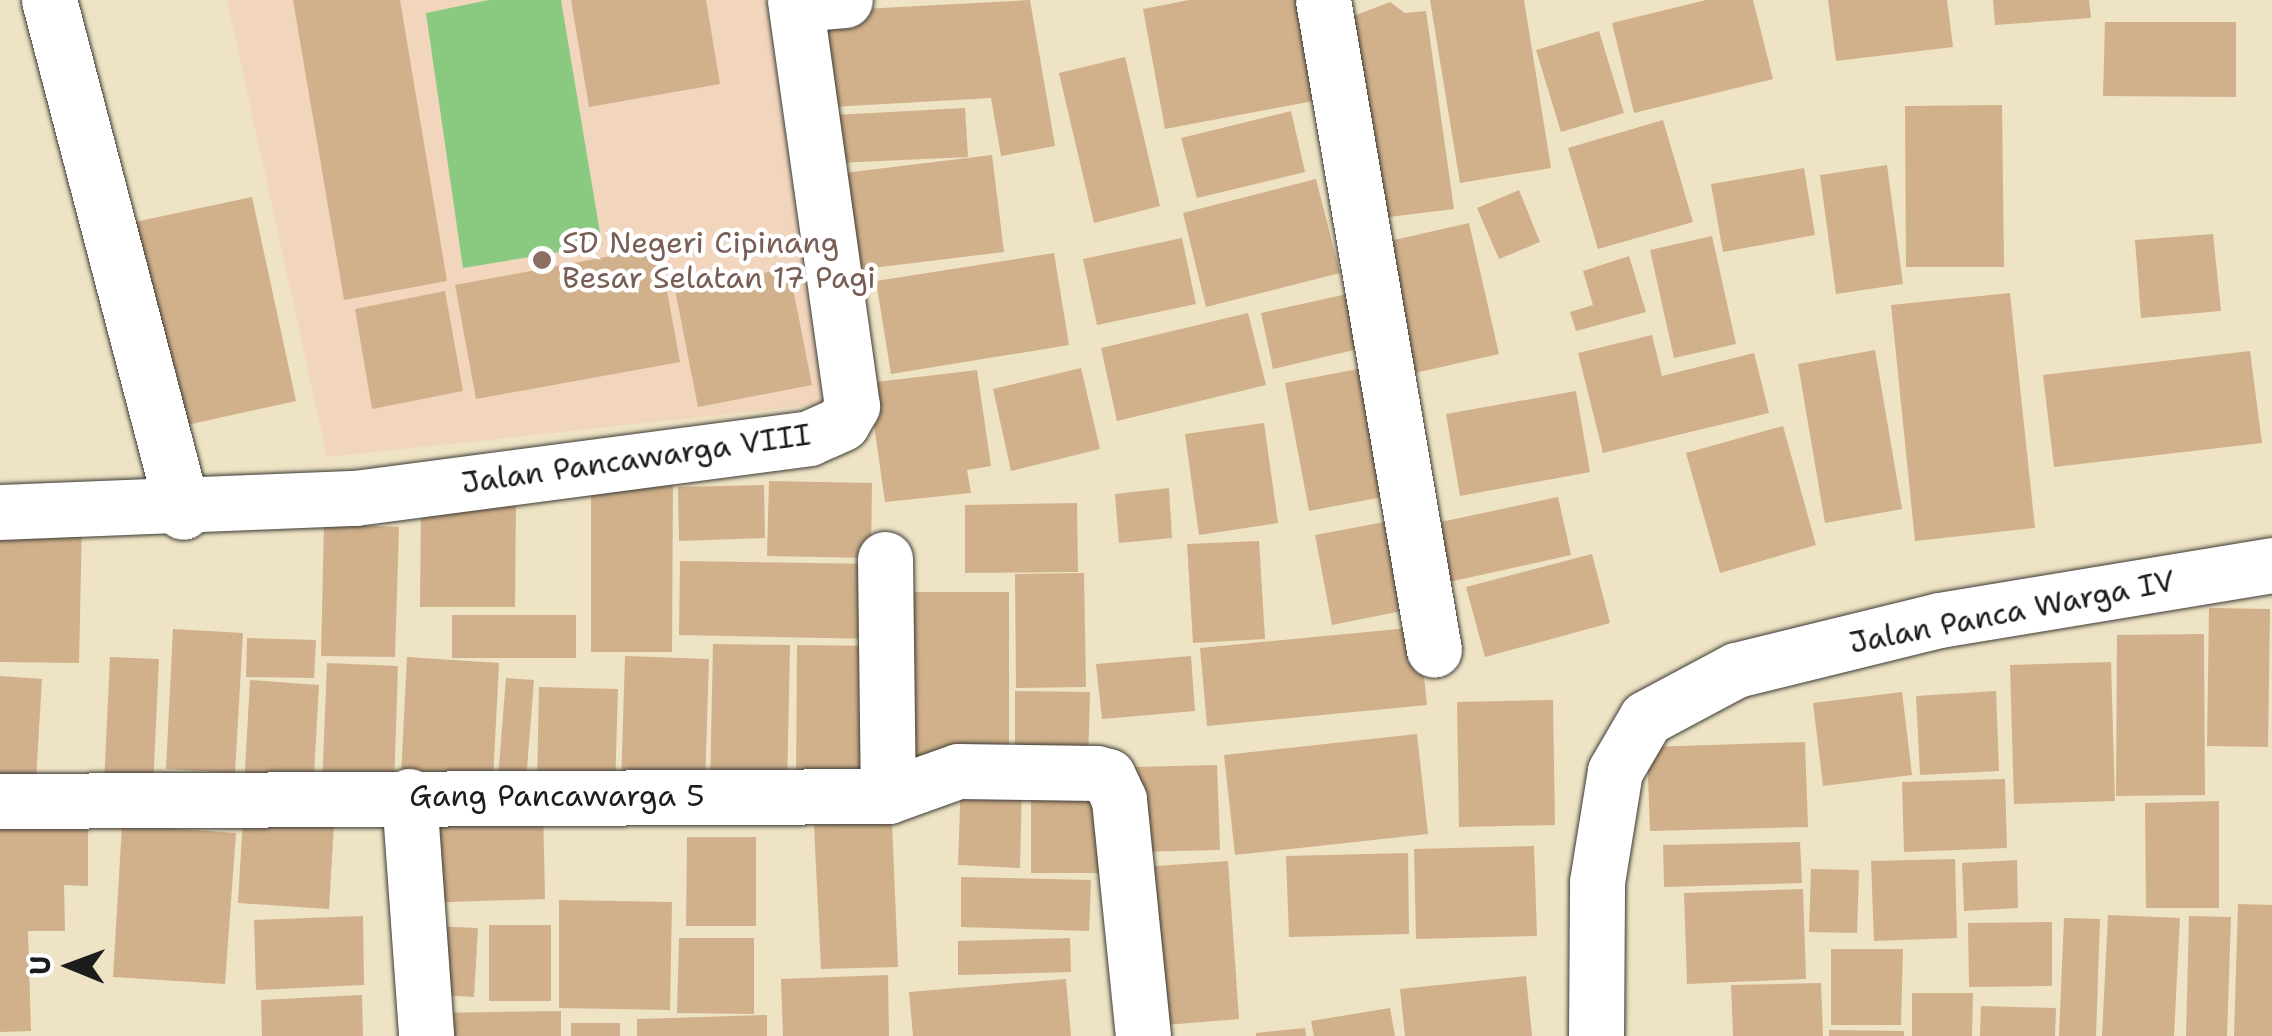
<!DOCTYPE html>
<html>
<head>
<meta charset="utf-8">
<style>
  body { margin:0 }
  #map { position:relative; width:2272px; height:1036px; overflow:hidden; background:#eee3c4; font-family:"Shantell Sans",sans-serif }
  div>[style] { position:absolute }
  .built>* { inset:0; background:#f2d5bd }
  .green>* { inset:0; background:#8ac980 }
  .building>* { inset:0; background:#d1b18b }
  .roads { filter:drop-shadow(0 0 2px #3c3a35) drop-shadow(0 0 2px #3c3a35) }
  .minor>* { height:55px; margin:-27.5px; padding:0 27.5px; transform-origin:27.5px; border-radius:27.5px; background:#fff }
  .dots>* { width:28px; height:28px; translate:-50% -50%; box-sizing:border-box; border:5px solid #fff; border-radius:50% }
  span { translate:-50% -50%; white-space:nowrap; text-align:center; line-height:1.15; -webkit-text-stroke:9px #fff; paint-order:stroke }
  .education-label { font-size:30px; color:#785e54 }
  .left { translate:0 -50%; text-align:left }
  .street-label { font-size:30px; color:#1c1c1c }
  .north { position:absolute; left:20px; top:916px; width:100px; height:100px; -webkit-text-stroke:8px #fff; paint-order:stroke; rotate:271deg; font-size:28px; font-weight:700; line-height:40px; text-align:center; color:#1c1c1c }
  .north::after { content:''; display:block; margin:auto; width:35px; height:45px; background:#1c1c1c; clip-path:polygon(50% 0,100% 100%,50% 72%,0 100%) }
</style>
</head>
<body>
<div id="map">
  <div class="built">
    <div style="clip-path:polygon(227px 0,766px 0,823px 404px,327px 457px)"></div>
  </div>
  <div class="green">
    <div style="clip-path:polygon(489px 0,561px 0,602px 245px,463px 268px,426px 13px)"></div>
  </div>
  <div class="building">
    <div style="clip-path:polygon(293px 0,400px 0,447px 281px,344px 300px)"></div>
    <div style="clip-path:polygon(571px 0,706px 0,720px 84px,589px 107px)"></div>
    <div style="clip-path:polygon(1030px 0,1055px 146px,1001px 156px,991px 98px,831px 107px,825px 11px)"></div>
    <div style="clip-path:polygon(1189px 0,1305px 0,1324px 99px,1165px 129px,1143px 9px)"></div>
    <div style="clip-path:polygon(1430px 0,1524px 0,1551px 168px,1460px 183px)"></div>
    <div style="clip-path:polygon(1706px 0,1753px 0,1773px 79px,1634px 113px,1612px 23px)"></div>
    <div style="clip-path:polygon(1828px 0,1947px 0,1953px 47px,1836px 61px)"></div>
    <div style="clip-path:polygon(1993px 0,2089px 0,2091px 18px,1995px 25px)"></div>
    <div style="clip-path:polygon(1390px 2px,1405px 13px,1426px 11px,1454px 209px,1365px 220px,1333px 24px)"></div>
    <div style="clip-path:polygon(2105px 22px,2236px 22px,2236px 97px,2103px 96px)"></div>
    <div style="clip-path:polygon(1599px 31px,1624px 113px,1561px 132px,1536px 50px)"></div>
    <div style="clip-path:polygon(1125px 57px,1160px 206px,1094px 223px,1059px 73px)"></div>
    <div style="clip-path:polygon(2002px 105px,2004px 267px,1906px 267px,1905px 106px)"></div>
    <div style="clip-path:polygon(965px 108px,968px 157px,837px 163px,834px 115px)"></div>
    <div style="clip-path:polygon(1291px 111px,1305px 172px,1197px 198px,1181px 138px)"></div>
    <div style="clip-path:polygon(1663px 120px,1693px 222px,1598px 249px,1568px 148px)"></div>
    <div style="clip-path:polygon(992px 155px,1004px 252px,839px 272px,827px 175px)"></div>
    <div style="clip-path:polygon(1887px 165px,1903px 284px,1836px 294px,1820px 175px)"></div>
    <div style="clip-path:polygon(1804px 168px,1815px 235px,1723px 252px,1711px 184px)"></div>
    <div style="clip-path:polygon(1316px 179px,1340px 273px,1206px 307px,1183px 213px)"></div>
    <div style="clip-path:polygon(1519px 190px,1540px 242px,1499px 259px,1477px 208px)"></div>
    <div style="clip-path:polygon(252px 197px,296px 401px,173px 428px,130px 223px)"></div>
    <div style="clip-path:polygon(1469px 223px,1499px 354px,1388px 379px,1359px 248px)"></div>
    <div style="clip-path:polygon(2213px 234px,2221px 311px,2141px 318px,2135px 240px)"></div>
    <div style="clip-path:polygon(1712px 236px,1736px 344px,1674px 358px,1650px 250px)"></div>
    <div style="clip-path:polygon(1182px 238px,1196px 304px,1097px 325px,1083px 259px)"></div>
    <div style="clip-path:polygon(659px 247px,680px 362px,476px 399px,455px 285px)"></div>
    <div style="clip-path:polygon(1054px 253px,1069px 345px,891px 374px,876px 281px)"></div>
    <div style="clip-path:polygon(1629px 256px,1646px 312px,1576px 331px,1570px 312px,1593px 305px,1583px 271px)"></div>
    <div style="clip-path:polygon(789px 268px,812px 385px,698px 407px,675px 290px)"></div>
    <div style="clip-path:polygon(445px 291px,463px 391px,372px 409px,355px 309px)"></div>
    <div style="clip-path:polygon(2010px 293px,2035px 528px,1915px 541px,1891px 305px)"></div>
    <div style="clip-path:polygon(1347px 294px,1358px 349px,1273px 369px,1261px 313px)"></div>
    <div style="clip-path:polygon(1248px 313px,1266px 385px,1117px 421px,1101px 348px)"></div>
    <div style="clip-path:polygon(1652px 335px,1662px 376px,1754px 353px,1769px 413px,1603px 453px,1578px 353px)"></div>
    <div style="clip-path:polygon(1875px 350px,1902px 509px,1825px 523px,1798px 364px)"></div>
    <div style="clip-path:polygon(2250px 351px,2262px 443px,2054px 467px,2043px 375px)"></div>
    <div style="clip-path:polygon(1368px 367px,1393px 495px,1309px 511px,1285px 383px)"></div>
    <div style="clip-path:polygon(1081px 368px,1100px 449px,1011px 471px,993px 389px)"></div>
    <div style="clip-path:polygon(977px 370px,991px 466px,967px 470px,971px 493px,885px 502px,868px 383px)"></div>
    <div style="clip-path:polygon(1576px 391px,1590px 472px,1460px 496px,1446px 414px)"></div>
    <div style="clip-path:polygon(1264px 423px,1278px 523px,1199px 535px,1185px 434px)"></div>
    <div style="clip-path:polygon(1783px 426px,1816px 545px,1720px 573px,1686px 453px)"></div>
    <div style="clip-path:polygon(591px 481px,673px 481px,672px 652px,591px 652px)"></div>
    <div style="clip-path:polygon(769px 481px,872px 483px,871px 558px,767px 556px)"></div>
    <div style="clip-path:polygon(764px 485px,765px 538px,679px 541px,678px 487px)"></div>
    <div style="clip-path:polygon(1169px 488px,1172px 538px,1119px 543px,1115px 494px)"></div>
    <div style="clip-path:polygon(516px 497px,515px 607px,420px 607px,421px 498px)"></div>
    <div style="clip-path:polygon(1558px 497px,1571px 555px,1449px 582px,1436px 523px)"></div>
    <div style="clip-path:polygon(1077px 503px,1078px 572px,965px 573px,965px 505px)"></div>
    <div style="clip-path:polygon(0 520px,82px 521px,79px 663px,0 662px)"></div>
    <div style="clip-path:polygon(1395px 520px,1412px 609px,1332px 625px,1315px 535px)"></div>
    <div style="clip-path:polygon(324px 524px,399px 527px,395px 657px,321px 656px)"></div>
    <div style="clip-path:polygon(1259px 541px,1265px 639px,1193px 643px,1187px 544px)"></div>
    <div style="clip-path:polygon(1592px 554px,1610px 623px,1485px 657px,1466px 587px)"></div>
    <div style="clip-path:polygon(680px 561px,877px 564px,876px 639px,679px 635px)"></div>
    <div style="clip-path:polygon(1084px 573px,1086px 687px,1016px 688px,1015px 574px)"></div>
    <div style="clip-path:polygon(894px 592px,1009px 592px,1009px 759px,894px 758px)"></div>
    <div style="clip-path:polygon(2209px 608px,2270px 609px,2268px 747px,2207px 746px)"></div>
    <div style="clip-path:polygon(452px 615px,576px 615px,576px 658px,452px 658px)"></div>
    <div style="clip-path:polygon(1419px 627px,1427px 705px,1207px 726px,1200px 648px)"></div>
    <div style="clip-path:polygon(173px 629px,243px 633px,235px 773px,166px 769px)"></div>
    <div style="clip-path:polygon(2204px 634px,2205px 795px,2116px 796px,2117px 635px)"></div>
    <div style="clip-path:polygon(247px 638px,316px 640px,314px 678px,246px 677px)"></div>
    <div style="clip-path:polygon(713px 644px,790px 645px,787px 790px,710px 789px)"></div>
    <div style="clip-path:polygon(797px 645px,877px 646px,876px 789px,796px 789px)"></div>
    <div style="clip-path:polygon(625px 656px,709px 659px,705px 786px,621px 784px)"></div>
    <div style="clip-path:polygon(1191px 656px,1195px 711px,1102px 719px,1096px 664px)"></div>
    <div style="clip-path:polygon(110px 657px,159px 659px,153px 787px,104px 785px)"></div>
    <div style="clip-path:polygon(407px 657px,499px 663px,493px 780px,401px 776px)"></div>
    <div style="clip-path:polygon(2111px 662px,2115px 801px,2014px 804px,2010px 665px)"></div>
    <div style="clip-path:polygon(327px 663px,398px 666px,394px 789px,322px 787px)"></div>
    <div style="clip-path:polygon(0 676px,42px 679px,35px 797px,0 796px)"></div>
    <div style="clip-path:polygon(506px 678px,534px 680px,526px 781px,498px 778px)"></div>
    <div style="clip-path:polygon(250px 680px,319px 685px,313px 792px,244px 788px)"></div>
    <div style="clip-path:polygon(539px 687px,618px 689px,615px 789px,537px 786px)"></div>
    <div style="clip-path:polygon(1015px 691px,1090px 692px,1088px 763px,1015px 761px)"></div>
    <div style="clip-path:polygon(1996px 691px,1999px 771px,1920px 775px,1916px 696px)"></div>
    <div style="clip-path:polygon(1902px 692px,1912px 775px,1823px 786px,1813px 703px)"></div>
    <div style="clip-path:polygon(1553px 700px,1555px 825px,1459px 827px,1457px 702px)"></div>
    <div style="clip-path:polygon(1417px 734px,1428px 834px,1235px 855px,1224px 755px)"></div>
    <div style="clip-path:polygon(1805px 742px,1808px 827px,1650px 831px,1647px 747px)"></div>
    <div style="clip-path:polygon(1217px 765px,1220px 850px,1134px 852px,1131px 767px)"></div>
    <div style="clip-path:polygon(961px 778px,1022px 781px,1020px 868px,958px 865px)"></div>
    <div style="clip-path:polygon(2005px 779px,2007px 848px,1904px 852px,1902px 782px)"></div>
    <div style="clip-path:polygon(1031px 783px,1107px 783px,1107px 873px,1031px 873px)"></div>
    <div style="clip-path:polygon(2219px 801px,2219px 908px,2146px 908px,2145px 803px)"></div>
    <div style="clip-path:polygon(543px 806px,545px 899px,420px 903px,418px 810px)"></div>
    <div style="clip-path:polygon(243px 817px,334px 823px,329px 909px,238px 903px)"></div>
    <div style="clip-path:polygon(892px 822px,898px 967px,821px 969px,814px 825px)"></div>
    <div style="clip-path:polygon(122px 825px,236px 833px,225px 984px,113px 977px)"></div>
    <div style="clip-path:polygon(0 826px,88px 826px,88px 886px,64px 885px,65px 931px,28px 931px,31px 1031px,0 1032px)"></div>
    <div style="clip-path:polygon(687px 837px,756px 837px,756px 926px,686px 926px)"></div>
    <div style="clip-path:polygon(1800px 842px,1802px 883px,1664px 887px,1663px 845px)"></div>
    <div style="clip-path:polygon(1534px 846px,1537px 936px,1416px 939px,1414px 849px)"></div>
    <div style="clip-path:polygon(1408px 853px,1409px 934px,1289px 937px,1286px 856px)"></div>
    <div style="clip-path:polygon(1955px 859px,1957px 938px,1874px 941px,1871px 861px)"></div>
    <div style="clip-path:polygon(2017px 860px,2018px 908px,1964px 911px,1962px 863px)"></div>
    <div style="clip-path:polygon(1228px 861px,1239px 1019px,1153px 1026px,1142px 867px)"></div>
    <div style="clip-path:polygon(1811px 869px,1859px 870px,1857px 933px,1809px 932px)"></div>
    <div style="clip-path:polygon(961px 877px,1091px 880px,1089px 931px,961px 927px)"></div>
    <div style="clip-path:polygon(1803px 889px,1806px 979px,1687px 984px,1684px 893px)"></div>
    <div style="clip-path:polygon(559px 900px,672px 902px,670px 1010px,559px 1008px)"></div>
    <div style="clip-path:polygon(2238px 904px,2272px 905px,2272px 1036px,2234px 1036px)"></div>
    <div style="clip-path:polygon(2108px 915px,2180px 918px,2174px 1036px,2102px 1036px)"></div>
    <div style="clip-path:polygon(363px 916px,364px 985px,256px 990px,254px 920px)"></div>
    <div style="clip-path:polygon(2189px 916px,2231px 917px,2227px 1036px,2186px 1036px)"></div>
    <div style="clip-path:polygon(2064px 918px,2100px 919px,2096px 1036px,2059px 1036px)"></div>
    <div style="clip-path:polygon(2052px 922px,2052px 986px,1969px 987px,1968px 923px)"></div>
    <div style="clip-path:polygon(489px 925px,551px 925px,551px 1001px,489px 1001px)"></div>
    <div style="clip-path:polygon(430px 926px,478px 928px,474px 997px,426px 994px)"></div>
    <div style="clip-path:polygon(679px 938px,754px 938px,754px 1014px,677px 1013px)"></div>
    <div style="clip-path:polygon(1070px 938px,1071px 972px,958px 975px,958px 941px)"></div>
    <div style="clip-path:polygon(1831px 949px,1903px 949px,1901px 1025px,1831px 1025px)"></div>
    <div style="clip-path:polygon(888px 975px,889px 1036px,783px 1036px,781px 979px)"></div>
    <div style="clip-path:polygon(1526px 976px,1532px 1036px,1405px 1036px,1400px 989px)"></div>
    <div style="clip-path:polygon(1066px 979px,1071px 1036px,913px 1036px,909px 992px)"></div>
    <div style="clip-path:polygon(1821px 983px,1823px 1036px,1733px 1036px,1731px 985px)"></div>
    <div style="clip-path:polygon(1912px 993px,1973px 993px,1972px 1036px,1912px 1036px)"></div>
    <div style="clip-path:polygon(362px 995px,363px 1036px,262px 1036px,261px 1000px)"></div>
    <div style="clip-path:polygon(1981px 1006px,2056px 1008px,2055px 1036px,1980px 1036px)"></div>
    <div style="clip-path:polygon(1390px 1008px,1395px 1036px,1314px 1036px,1311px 1021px)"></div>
    <div style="clip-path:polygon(561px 1011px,561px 1036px,435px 1036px,435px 1013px)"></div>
    <div style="clip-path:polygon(767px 1015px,767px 1036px,637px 1036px,637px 1019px)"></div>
    <div style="clip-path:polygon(571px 1023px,620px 1023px,620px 1036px,571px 1036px)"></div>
    <div style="clip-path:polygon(1305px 1028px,1306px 1036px,1256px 1036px,1256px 1033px)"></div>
    <div style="clip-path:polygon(1829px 1030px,1904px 1031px,1904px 1036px,1829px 1036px)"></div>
  </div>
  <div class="roads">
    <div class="minor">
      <div style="left:49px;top:0;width:529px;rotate:75.33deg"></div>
      <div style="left:1323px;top:0;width:659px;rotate:80.31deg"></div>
      <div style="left:796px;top:4px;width:49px;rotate:-4.7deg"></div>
      <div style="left:0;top:512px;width:355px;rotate:-2.3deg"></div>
      <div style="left:355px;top:498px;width:458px;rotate:-7.5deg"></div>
      <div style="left:809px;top:438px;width:36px;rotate:-24deg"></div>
      <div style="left:842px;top:423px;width:20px;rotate:-60deg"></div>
      <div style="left:852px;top:406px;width:410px;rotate:-98deg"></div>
      <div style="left:885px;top:559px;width:237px;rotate:89.3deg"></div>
      <div style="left:409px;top:796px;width:241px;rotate:85.9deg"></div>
      <div style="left:0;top:801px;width:888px;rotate:-0.32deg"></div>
      <div style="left:888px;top:796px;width:74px;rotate:-19.7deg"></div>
      <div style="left:958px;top:771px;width:138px;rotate:0.8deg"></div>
      <div style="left:1096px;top:773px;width:12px;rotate:14deg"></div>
      <div style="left:1108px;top:776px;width:26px;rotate:65deg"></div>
      <div style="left:1119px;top:800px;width:237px;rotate:84.2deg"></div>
      <div style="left:1596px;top:1036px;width:154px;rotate:-89.6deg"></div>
      <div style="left:1597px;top:882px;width:112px;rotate:-80.8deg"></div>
      <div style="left:1615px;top:771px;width:61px;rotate:-59.7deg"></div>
      <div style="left:1646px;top:718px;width:102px;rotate:-28.1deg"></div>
      <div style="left:1736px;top:670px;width:210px;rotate:-13.8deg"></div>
      <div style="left:1940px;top:620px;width:337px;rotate:-9.4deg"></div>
    </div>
  </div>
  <div class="dots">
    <div style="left:542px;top:260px;background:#8d6e63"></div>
  </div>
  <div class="education-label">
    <span class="left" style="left:562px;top:260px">SD Negeri Cipinang<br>Besar Selatan 17 Pagi</span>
  </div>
  <div class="street-label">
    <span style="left:636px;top:459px;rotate:-8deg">Jalan Pancawarga VIII</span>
    <span style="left:2012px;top:612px;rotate:-11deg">Jalan Panca Warga IV</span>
    <span style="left:557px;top:796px">Gang Pancawarga 5</span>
  </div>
  <div class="north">U</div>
</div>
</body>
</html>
